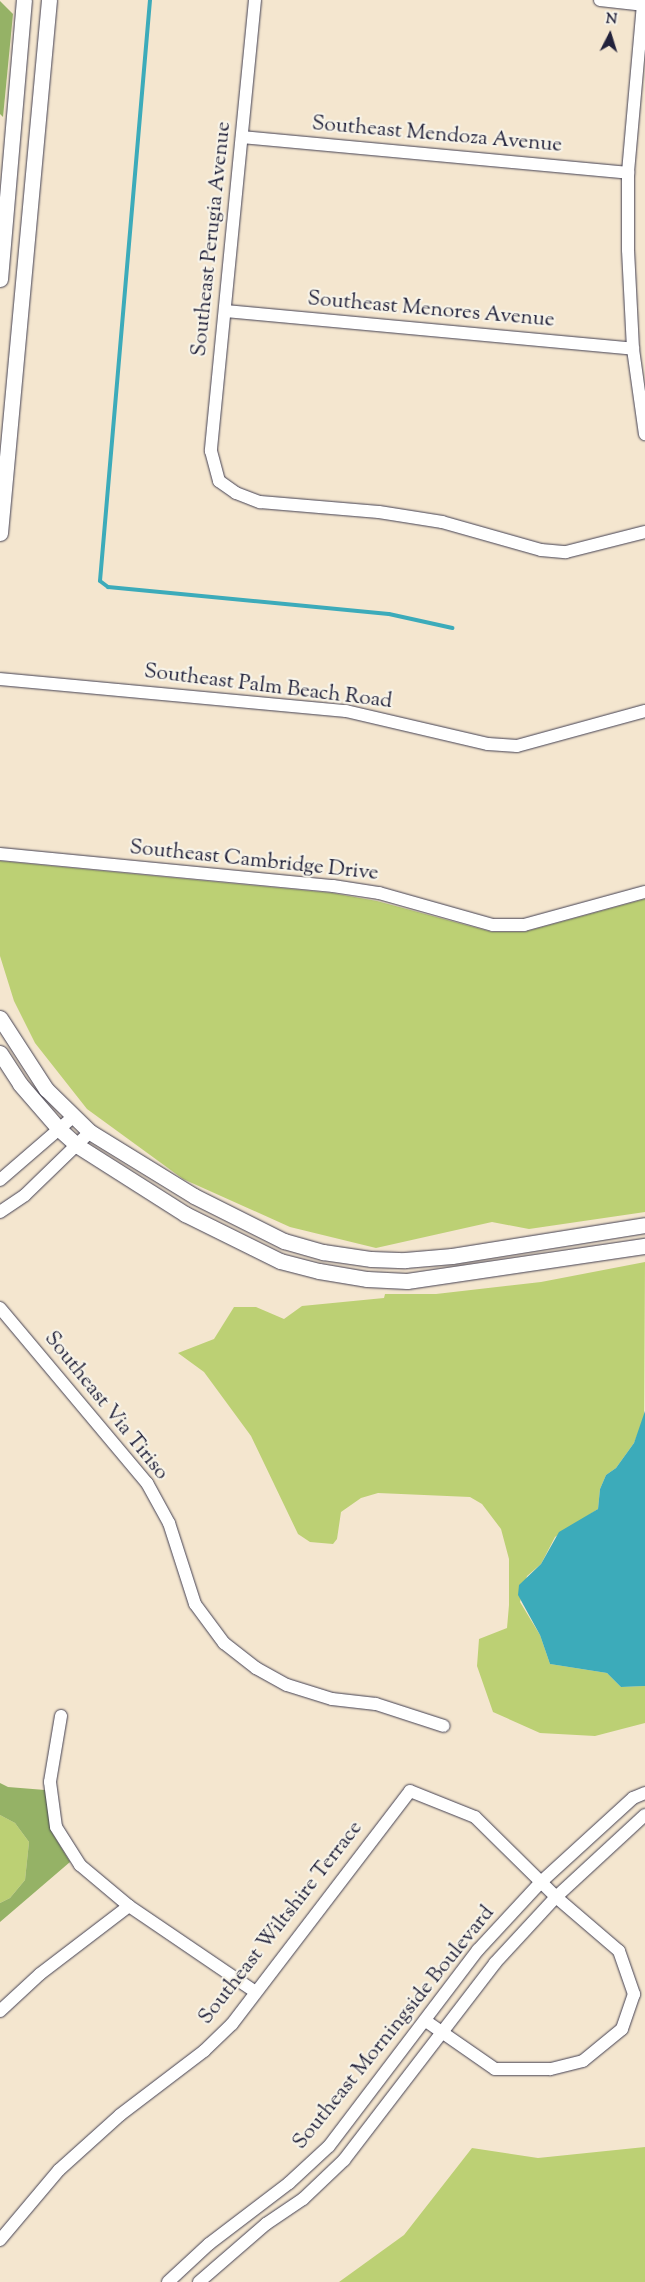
<!DOCTYPE html>
<html>
<head>
<meta charset="utf-8">
<style>
  body { margin:0 }
  #map { position:relative; width:645px; height:2282px; overflow:hidden; background:#f4e6cf; font-family:"Sorts Mill Goudy",serif }
  div>[style] { position:absolute }
  .green>* { inset:0; background:#bcd074 }
  .forest>* { inset:0; background:#95b266 }
  .water>* { inset:0; background:#3cabba }
  .stream>* { height:4px; margin:-2px; padding:0 2px; transform-origin:2px; border-radius:2px; background:#3cabba }
  .roads { filter:drop-shadow(0 0 1px #423f51) drop-shadow(0 0 1px #423f51) }
  .minor>* { height:12px; margin:-6px; padding:0 6px; transform-origin:6px; border-radius:6px; background:#fff }
  .tertiary>* { height:15px; margin:-7.5px; padding:0 7.5px; transform-origin:7.5px; border-radius:7.5px; background:#fff }
  span { translate:-50% -50%; white-space:nowrap; text-align:center; line-height:1.15; -webkit-text-stroke:4.5px #f7f3e8; paint-order:stroke }
  .street-label { font-size:21px; color:#22223b }
  .north { position:absolute; left:585px; top:10px; width:50px; height:50px; -webkit-text-stroke:4px #f7f3e8; paint-order:stroke; rotate:5deg; font-size:14px; font-weight:700; line-height:20px; text-align:center; color:#22223b }
  .north::after { content:''; display:block; margin:auto; width:18px; height:22px; background:#22223b; clip-path:polygon(50% 0,100% 100%,50% 72%,0 100%) }
</style>
</head>
<body>
<div id="map">
  <div class="green">
    <div style="clip-path:polygon(0 861px,332px 893px,377px 901px,492px 932px,524px 932px,645px 899px,645px 1212px,529px 1229px,492px 1222px,376px 1248px,290px 1227px,183px 1179px,87px 1109px,35px 1043px,14px 1001px,0 956px)"></div>
    <div style="clip-path:polygon(645px 1262px,644px 1419px,634px 1443px,616px 1468px,606px 1475px,600px 1489px,598px 1509px,555px 1537px,541px 1564px,527px 1576px,520px 1602px,540px 1635px,550px 1664px,607px 1673px,621px 1687px,645px 1686px,645px 1723px,595px 1736px,540px 1733px,493px 1712px,477px 1666px,479px 1639px,507px 1628px,509px 1605px,509px 1559px,501px 1529px,482px 1504px,470px 1497px,378px 1493px,361px 1498px,341px 1512px,337px 1539px,333px 1544px,310px 1542px,298px 1534px,251px 1436px,204px 1372px,178px 1353px,214px 1339px,234px 1307px,256px 1307px,284px 1319px,302px 1306px,384px 1298px,385px 1294px,436px 1294px,541px 1282px)"></div>
    <div style="clip-path:polygon(0 1815px,15px 1823px,29px 1842px,25px 1880px,10px 1898px,0 1903px)"></div>
    <div style="clip-path:polygon(645px 2147px,645px 2282px,339px 2282px,404px 2235px,472px 2148px,538px 2158px)"></div>
  </div>
  <div class="forest">
    <div style="clip-path:polygon(0 1px,13px 14px,3px 117px,0 114px)"></div>
    <div style="clip-path:polygon(0 1783px,8px 1787px,45px 1790px,51px 1831px,70px 1862px,0 1922px,0 1903px,10px 1898px,25px 1880px,29px 1842px,15px 1823px,0 1815px)"></div>
  </div>
  <div class="water">
    <div style="clip-path:polygon(645px 1411px,645px 1686px,621px 1687px,607px 1673px,550px 1664px,540px 1635px,518px 1595px,519px 1585px,541px 1564px,559px 1532px,598px 1509px,600px 1489px,606px 1475px,616px 1468px,634px 1443px)"></div>
  </div>
  <div class="stream">
    <div style="left:150px;top:0;width:583px;rotate:94.92deg"></div>
    <div style="left:100px;top:581px;width:10px;rotate:37deg"></div>
    <div style="left:108px;top:587px;width:282px;rotate:5.5deg"></div>
    <div style="left:389px;top:614px;width:65px;rotate:12.5deg"></div>
  </div>
  <div class="roads">
    <div class="minor">
      <div style="left:255px;top:0;width:453px;rotate:95.6deg"></div>
      <div style="left:211px;top:451px;width:31px;rotate:75deg"></div>
      <div style="left:219px;top:481px;width:21px;rotate:35deg"></div>
      <div style="left:236px;top:493px;width:26px;rotate:21deg"></div>
      <div style="left:260px;top:502px;width:119px;rotate:4.8deg"></div>
      <div style="left:379px;top:512px;width:64px;rotate:9deg"></div>
      <div style="left:442px;top:522px;width:103px;rotate:15.8deg"></div>
      <div style="left:541px;top:550px;width:25px;rotate:5deg"></div>
      <div style="left:566px;top:552px;width:81px;rotate:-14.2deg"></div>
      <div style="left:600px;top:0;width:45px;rotate:6.3deg"></div>
      <div style="left:643px;top:4px;width:170px;rotate:95.1deg"></div>
      <div style="left:628px;top:173px;width:77px;rotate:90deg"></div>
      <div style="left:628px;top:250px;width:99px;rotate:87.1deg"></div>
      <div style="left:633px;top:349px;width:86px;rotate:82deg"></div>
      <div style="left:242px;top:137px;width:388px;rotate:5.3deg"></div>
      <div style="left:226px;top:311px;width:409px;rotate:5.3deg"></div>
      <div style="left:0;top:679px;width:347px;rotate:5.3deg"></div>
      <div style="left:346px;top:711px;width:146px;rotate:13.1deg"></div>
      <div style="left:488px;top:744px;width:29px;rotate:4deg"></div>
      <div style="left:517px;top:746px;width:133px;rotate:-15.3deg"></div>
      <div style="left:0;top:854px;width:335px;rotate:5.5deg"></div>
      <div style="left:333px;top:886px;width:47px;rotate:8.7deg"></div>
      <div style="left:379px;top:893px;width:118px;rotate:15.7deg"></div>
      <div style="left:493px;top:925px;width:31px"></div>
      <div style="left:524px;top:925px;width:125px;rotate:-15.3deg"></div>
      <div style="left:0;top:1180px;width:96px;rotate:-40.8deg"></div>
      <div style="left:0;top:1212px;width:30px;rotate:-34deg"></div>
      <div style="left:25px;top:1195px;width:91px;rotate:-44.1deg"></div>
      <div style="left:0;top:1308px;width:229px;rotate:50deg"></div>
      <div style="left:147px;top:1483px;width:46px;rotate:61.2deg"></div>
      <div style="left:169px;top:1523px;width:85px;rotate:72.2deg"></div>
      <div style="left:195px;top:1604px;width:49px;rotate:53.4deg"></div>
      <div style="left:224px;top:1643px;width:41px;rotate:38deg"></div>
      <div style="left:256px;top:1668px;width:35px;rotate:29deg"></div>
      <div style="left:287px;top:1685px;width:47px;rotate:17.3deg"></div>
      <div style="left:332px;top:1699px;width:44px;rotate:6.5deg"></div>
      <div style="left:376px;top:1704px;width:71px;rotate:17.9deg"></div>
      <div style="left:61px;top:1716px;width:67px;rotate:99.5deg"></div>
      <div style="left:50px;top:1782px;width:45px;rotate:82.4deg"></div>
      <div style="left:56px;top:1827px;width:45px;rotate:57.7deg"></div>
      <div style="left:80px;top:1865px;width:64px;rotate:39.9deg"></div>
      <div style="left:129px;top:1906px;width:151px;rotate:34.2deg"></div>
      <div style="left:0;top:2011px;width:54px;rotate:-42.8deg"></div>
      <div style="left:40px;top:1974px;width:112px;rotate:-37.4deg"></div>
      <div style="left:0;top:2240px;width:92px;rotate:-49.9deg"></div>
      <div style="left:59px;top:2170px;width:82px;rotate:-42deg"></div>
      <div style="left:120px;top:2115px;width:106px;rotate:-37.3deg"></div>
      <div style="left:204px;top:2051px;width:39px;rotate:-44deg"></div>
      <div style="left:232px;top:2024px;width:293px;rotate:-52.6deg"></div>
      <div style="left:410px;top:1791px;width:70px;rotate:21.8deg"></div>
      <div style="left:475px;top:1817px;width:114px;rotate:44.6deg"></div>
      <div style="left:556px;top:1897px;width:83px;rotate:40.6deg"></div>
      <div style="left:619px;top:1951px;width:46px;rotate:70.8deg"></div>
      <div style="left:634px;top:1994px;width:37px;rotate:109deg"></div>
      <div style="left:622px;top:2029px;width:50px;rotate:140.6deg"></div>
      <div style="left:583px;top:2061px;width:34px;rotate:166deg"></div>
      <div style="left:550px;top:2069px;width:55px;rotate:180deg"></div>
      <div style="left:495px;top:2069px;width:84px;rotate:-145.2deg"></div>
      <div style="left:168px;top:2282px;width:56px;rotate:-42.8deg"></div>
      <div style="left:209px;top:2244px;width:101px;rotate:-37.3deg"></div>
      <div style="left:289px;top:2183px;width:54px;rotate:-42.8deg"></div>
      <div style="left:329px;top:2146px;width:246px;rotate:-52.8deg"></div>
      <div style="left:478px;top:1950px;width:93px;rotate:-47.2deg"></div>
      <div style="left:541px;top:1882px;width:125px;rotate:-42.4deg"></div>
      <div style="left:633px;top:1798px;width:13px;rotate:-23deg"></div>
      <div style="left:199px;top:2282px;width:89px;rotate:-40.9deg"></div>
      <div style="left:266px;top:2224px;width:45px;rotate:-34deg"></div>
      <div style="left:303px;top:2199px;width:57px;rotate:-43.6deg"></div>
      <div style="left:344px;top:2160px;width:248px;rotate:-52.5deg"></div>
      <div style="left:495px;top:1963px;width:90px;rotate:-47.3deg"></div>
      <div style="left:556px;top:1897px;width:121px;rotate:-42.7deg"></div>
    </div>
    <div class="tertiary">
      <div style="left:0;top:279px;width:280px;rotate:-85.1deg"></div>
      <div style="left:0;top:533px;width:535px;rotate:-84.75deg"></div>
      <div style="left:0;top:1018px;width:85px;rotate:57.1deg"></div>
      <div style="left:46px;top:1089px;width:62px;rotate:44.3deg"></div>
      <div style="left:90px;top:1132px;width:122px;rotate:31.6deg"></div>
      <div style="left:194px;top:1196px;width:101px;rotate:26.6deg"></div>
      <div style="left:284px;top:1241px;width:41px;rotate:15.8deg"></div>
      <div style="left:323px;top:1252px;width:49px;rotate:8.3deg"></div>
      <div style="left:371px;top:1259px;width:34px;rotate:2deg"></div>
      <div style="left:405px;top:1260px;width:47px;rotate:-4.9deg"></div>
      <div style="left:452px;top:1256px;width:195px;rotate:-9.1deg"></div>
      <div style="left:0;top:1053px;width:37px;rotate:57deg"></div>
      <div style="left:20px;top:1084px;width:60px;rotate:49.1deg"></div>
      <div style="left:59px;top:1129px;width:25px;rotate:42deg"></div>
      <div style="left:78px;top:1146px;width:127px;rotate:32.4deg"></div>
      <div style="left:185px;top:1214px;width:106px;rotate:26.3deg"></div>
      <div style="left:280px;top:1261px;width:40px;rotate:14.4deg"></div>
      <div style="left:319px;top:1271px;width:49px;rotate:9.5deg"></div>
      <div style="left:367px;top:1279px;width:40px;rotate:2.9deg"></div>
      <div style="left:407px;top:1281px;width:241px;rotate:-8.4deg"></div>
    </div>
  </div>
  <div class="street-label">
    <span style="left:437px;top:135px;rotate:5deg">Southeast Mendoza Avenue</span>
    <span style="left:212px;top:239px;rotate:-84deg">Southeast Perugia Avenue</span>
    <span style="left:431px;top:310px;rotate:5deg">Southeast Menores Avenue</span>
    <span style="left:268px;top:687px;rotate:7deg">Southeast Palm Beach Road</span>
    <span style="left:254px;top:861px;rotate:6deg">Southeast Cambridge Drive</span>
    <span style="left:106px;top:1406px;rotate:51deg">Southeast Via Tiriso</span>
    <span style="left:281px;top:1923px;rotate:-52deg">Southeast Wiltshire Terrace</span>
    <span style="left:394px;top:2028px;rotate:-51deg">Southeast Morningside Boulevard</span>
  </div>
  <div class="north">N</div>
</div>
</body>
</html>
